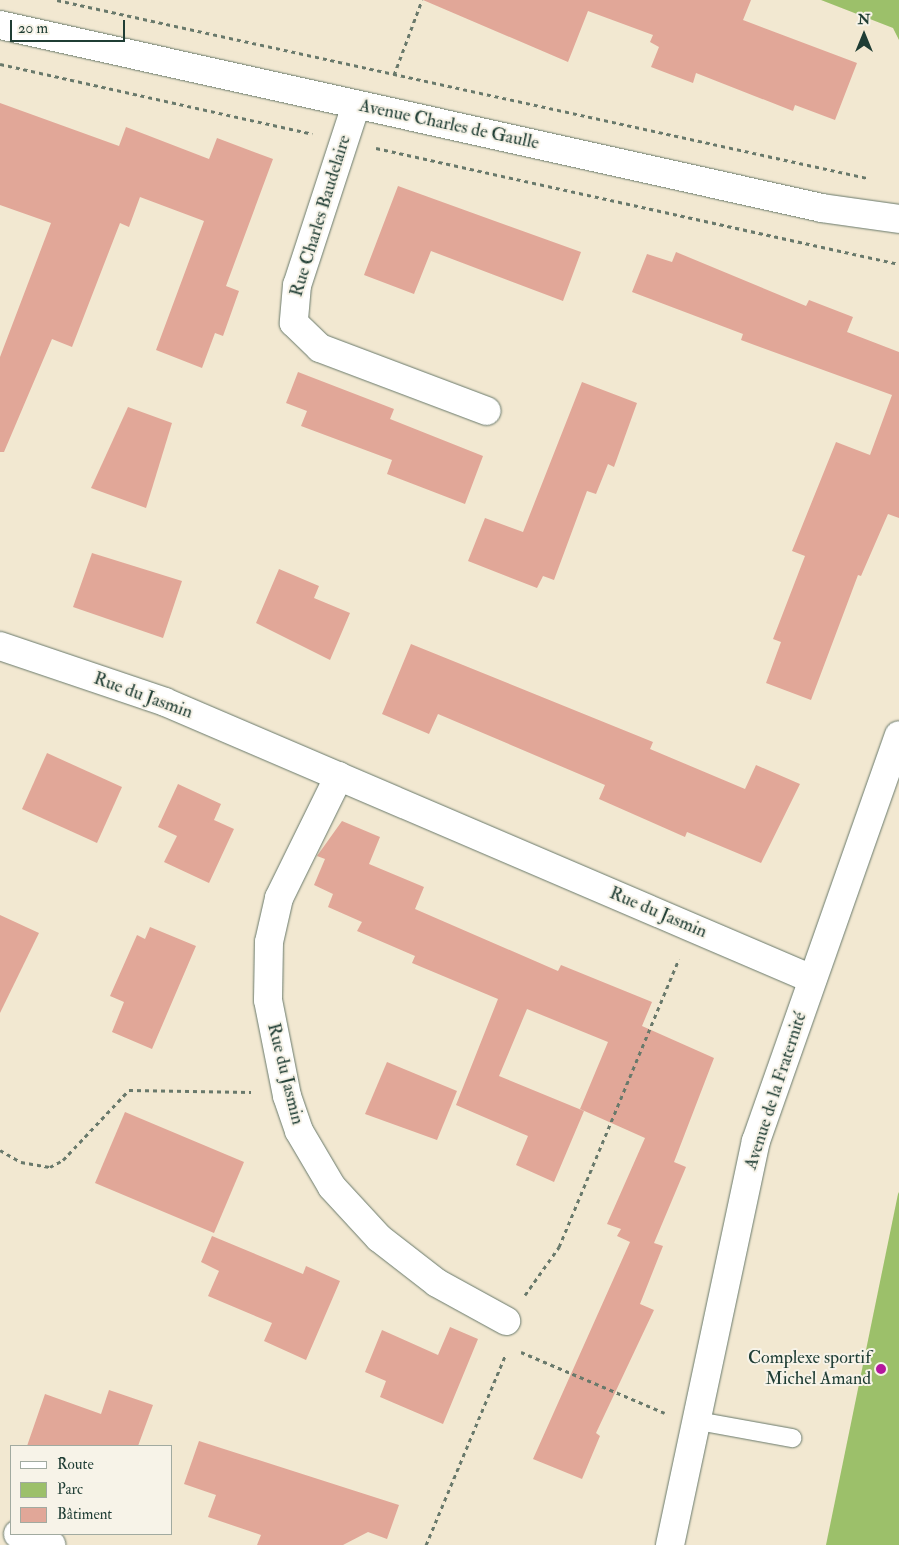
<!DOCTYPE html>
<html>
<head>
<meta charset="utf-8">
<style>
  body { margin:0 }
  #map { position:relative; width:899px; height:1545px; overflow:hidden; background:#f2e8d1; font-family:"IM FELL Double Pica",serif }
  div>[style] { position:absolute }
  .green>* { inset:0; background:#9cc06a }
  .building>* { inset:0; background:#e1a798 }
  .path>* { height:3px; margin-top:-1.5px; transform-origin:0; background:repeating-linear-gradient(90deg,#69796b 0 4px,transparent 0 8px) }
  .roads { filter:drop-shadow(0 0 1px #69796b) drop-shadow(0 0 1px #69796b) }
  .service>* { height:18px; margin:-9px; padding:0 9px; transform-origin:9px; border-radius:9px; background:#fff }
  .minor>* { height:28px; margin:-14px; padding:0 14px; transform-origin:14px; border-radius:14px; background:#fff }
  .dots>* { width:14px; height:14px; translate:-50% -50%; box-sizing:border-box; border:2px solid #f7f3e8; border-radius:50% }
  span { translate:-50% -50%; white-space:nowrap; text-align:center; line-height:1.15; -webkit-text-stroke:4px #f7f3e8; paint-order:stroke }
  .street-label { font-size:18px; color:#1f3d34 }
  .poi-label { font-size:18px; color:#1f3d34 }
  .right { translate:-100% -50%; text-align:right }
  .legend { position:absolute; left:10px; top:1445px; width:162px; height:90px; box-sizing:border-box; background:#f7f3e8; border:1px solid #a1aaa0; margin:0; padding:6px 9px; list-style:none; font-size:15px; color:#1f3d34 }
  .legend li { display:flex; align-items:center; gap:10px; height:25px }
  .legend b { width:25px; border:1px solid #a1aaa0 }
  .north { position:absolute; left:839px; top:10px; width:50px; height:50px; -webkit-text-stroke:4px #f7f3e8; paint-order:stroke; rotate:0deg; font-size:14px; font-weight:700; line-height:20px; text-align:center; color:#1f3d34 }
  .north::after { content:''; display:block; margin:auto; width:18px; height:22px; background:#1f3d34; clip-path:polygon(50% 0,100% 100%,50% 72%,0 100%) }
  .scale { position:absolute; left:10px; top:20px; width:115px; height:22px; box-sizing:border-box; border:2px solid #1f3d34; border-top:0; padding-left:6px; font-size:15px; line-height:18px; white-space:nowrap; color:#1f3d34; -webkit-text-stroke:4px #f7f3e8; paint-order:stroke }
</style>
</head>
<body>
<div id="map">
  <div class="green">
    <div style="clip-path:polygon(821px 0,899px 0,899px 40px,893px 28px)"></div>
    <div style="clip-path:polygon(899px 1192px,899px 1545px,826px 1545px,898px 1194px)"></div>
  </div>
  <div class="building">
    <div style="clip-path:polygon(423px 0,751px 0,743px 20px,857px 63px,835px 120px,795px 105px,793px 111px,696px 73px,693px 83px,651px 67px,659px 47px,650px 42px,653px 35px,588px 11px,568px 62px)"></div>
    <div style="clip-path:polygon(0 103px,119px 146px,126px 127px,209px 159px,217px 138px,273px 159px,226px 286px,239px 291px,223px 336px,215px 333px,202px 368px,156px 350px,204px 221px,140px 197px,129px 227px,120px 223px,72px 347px,52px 339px,4px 452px,0 452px,0 357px,51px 223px,0 205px)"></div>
    <div style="clip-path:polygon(398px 186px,581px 252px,563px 301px,431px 251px,414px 294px,364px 275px)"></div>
    <div style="clip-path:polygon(676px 252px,806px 306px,809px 300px,853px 317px,847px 332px,899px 352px,899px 518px,888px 514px,861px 576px,858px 575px,811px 700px,766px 683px,781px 642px,773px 639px,805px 556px,792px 551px,836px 442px,870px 455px,892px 395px,741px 340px,743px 334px,632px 292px,647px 254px,672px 262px)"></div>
    <div style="clip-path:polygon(298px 372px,394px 409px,390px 419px,483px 456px,465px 504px,387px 474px,392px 460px,301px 426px,307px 411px,286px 403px)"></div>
    <div style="clip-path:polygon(582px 382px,637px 403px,614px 467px,608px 464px,596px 494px,587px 491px,554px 580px,543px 576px,537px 588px,468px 561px,485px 518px,523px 532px)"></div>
    <div style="clip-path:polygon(128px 407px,172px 423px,146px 508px,91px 488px)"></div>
    <div style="clip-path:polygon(92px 553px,182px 581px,163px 638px,73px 607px)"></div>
    <div style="clip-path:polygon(279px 569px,319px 586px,314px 598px,350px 613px,330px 660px,256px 623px)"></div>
    <div style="clip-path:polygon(411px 644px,653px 742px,650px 749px,745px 789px,756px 765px,800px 784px,761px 863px,687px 832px,685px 837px,599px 799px,605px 785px,438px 714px,429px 734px,382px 714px)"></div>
    <div style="clip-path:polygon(47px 753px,122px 787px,97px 843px,22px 809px)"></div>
    <div style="clip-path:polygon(178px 784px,221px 804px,214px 820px,234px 829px,209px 883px,164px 862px,177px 836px,158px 827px)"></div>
    <div style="clip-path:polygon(342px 821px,380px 837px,369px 864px,424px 887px,415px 909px,558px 971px,561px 965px,652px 1002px,642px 1026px,714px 1058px,674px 1162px,686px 1167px,654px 1243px,663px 1246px,640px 1304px,654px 1310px,596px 1433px,600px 1436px,582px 1479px,533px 1459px,630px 1242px,617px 1236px,621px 1229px,607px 1224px,645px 1138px,580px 1109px,608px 1042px,527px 1009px,499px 1076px,584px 1111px,554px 1182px,516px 1165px,528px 1136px,456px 1105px,498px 999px,412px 963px,415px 956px,357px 931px,362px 922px,328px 907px,333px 894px,314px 885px,325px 859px,317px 856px)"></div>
    <div style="clip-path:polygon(0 915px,39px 933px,0 1013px)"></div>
    <div style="clip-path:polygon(150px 927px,196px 946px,152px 1049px,112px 1032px,124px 1002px,110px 996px,137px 935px,145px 939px)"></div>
    <div style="clip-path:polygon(387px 1062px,457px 1091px,437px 1140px,365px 1114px)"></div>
    <div style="clip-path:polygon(125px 1112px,244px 1162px,214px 1233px,95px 1183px)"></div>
    <div style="clip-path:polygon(212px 1236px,303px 1274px,306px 1266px,340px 1281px,306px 1360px,264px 1341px,272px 1323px,208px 1296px,219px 1271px,201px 1262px)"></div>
    <div style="clip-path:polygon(450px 1327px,478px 1339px,443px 1424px,380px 1397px,386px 1381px,365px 1372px,382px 1330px,438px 1355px)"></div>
    <div style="clip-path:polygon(109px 1390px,153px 1405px,138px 1446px,27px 1446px,45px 1394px,101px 1414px)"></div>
    <div style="clip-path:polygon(199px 1441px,399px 1505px,387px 1539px,368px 1532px,343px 1545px,257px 1545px,261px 1535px,208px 1517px,216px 1495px,184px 1484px)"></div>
  </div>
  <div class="path">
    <div style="left:57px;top:0;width:829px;rotate:12.39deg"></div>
    <div style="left:0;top:64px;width:320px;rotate:12.6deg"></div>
    <div style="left:394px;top:75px;width:80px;rotate:-69.5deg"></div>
    <div style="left:376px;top:148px;width:536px;rotate:12.51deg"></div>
    <div style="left:0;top:1150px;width:24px;rotate:30deg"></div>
    <div style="left:21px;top:1162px;width:29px;rotate:10deg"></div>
    <div style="left:50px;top:1167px;width:15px;rotate:-28deg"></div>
    <div style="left:63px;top:1160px;width:96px;rotate:-46.7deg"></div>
    <div style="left:129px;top:1090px;width:122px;rotate:0.9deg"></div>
    <div style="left:525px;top:1295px;width:59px;rotate:-54.7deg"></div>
    <div style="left:559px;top:1247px;width:312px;rotate:-67.4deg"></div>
    <div style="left:521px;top:1352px;width:156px;rotate:23deg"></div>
    <div style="left:426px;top:1545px;width:207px;rotate:-67.3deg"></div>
  </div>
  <div class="roads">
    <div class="service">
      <div style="left:698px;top:1421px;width:96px;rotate:10.3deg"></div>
    </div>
    <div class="minor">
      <div style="left:0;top:25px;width:842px;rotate:12.55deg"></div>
      <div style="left:822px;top:208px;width:78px;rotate:8.1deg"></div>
      <div style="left:356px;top:105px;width:189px;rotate:108.1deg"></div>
      <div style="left:297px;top:285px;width:38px;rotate:95deg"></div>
      <div style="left:294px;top:323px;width:36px;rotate:44deg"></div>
      <div style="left:320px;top:348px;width:178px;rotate:20.7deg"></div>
      <div style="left:0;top:646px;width:174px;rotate:18.7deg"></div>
      <div style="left:165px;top:702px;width:704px;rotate:23.18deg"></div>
      <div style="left:339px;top:776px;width:136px;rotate:116.2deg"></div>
      <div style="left:279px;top:898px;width:45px;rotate:102.8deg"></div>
      <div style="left:269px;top:942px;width:58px;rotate:91deg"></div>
      <div style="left:268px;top:1000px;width:98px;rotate:78.8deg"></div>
      <div style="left:287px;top:1096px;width:37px;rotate:71deg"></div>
      <div style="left:299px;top:1131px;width:65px;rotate:59.5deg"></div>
      <div style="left:332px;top:1187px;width:69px;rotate:47.3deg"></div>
      <div style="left:379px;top:1238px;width:73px;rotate:37.8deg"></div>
      <div style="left:437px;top:1283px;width:79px;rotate:28.8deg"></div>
      <div style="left:18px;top:1534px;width:35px;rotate:18deg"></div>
      <div style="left:670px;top:1545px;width:413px;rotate:-78deg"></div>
      <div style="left:756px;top:1141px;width:430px;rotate:-70.6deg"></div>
    </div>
  </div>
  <div class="dots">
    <div style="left:881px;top:1369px;background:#b5179e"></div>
  </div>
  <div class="street-label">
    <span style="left:449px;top:125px;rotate:12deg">Avenue Charles de Gaulle</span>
    <span style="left:321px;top:216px;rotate:-73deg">Rue Charles Baudelaire</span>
    <span style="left:143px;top:696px;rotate:20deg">Rue du Jasmin</span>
    <span style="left:658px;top:913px;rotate:23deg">Rue du Jasmin</span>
    <span style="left:285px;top:1074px;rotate:76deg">Rue du Jasmin</span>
    <span style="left:776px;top:1091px;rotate:-72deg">Avenue de la Fraternité</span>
  </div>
  <div class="poi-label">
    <span class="right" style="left:871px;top:1369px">Complexe sportif<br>Michel Amand</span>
  </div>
  <ul class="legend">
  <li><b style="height:6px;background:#fff"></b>Route</li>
  <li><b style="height:14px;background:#9cc06a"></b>Parc</li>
  <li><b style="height:14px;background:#e1a798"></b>Bâtiment</li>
  </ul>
  <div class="north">N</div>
  <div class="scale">20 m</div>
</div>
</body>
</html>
